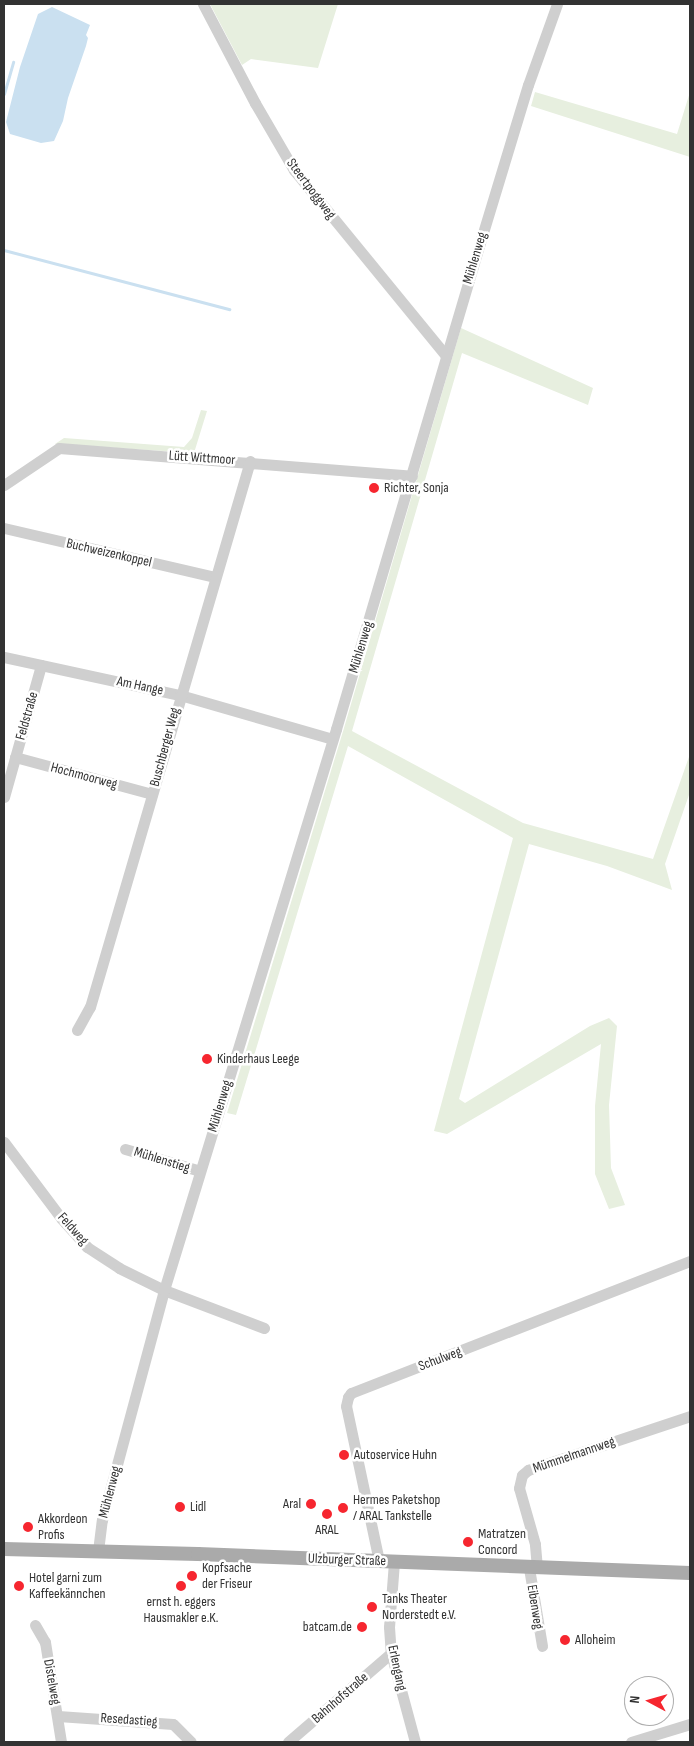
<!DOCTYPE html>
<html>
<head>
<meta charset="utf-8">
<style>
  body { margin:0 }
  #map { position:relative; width:694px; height:1746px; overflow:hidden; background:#fff; font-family:"Sofia Sans Condensed",sans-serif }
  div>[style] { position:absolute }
  .green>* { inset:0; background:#e7efdf }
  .water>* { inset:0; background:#cae0f0 }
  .stream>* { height:2.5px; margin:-1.25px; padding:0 1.25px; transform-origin:1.25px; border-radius:1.25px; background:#cae0f0 }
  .minor>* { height:11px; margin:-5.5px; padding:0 5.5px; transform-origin:5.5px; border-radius:5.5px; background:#cfcfcf }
  .major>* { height:14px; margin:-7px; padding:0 7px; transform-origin:7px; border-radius:7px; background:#aaa }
  .dots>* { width:14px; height:14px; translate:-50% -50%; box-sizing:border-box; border:2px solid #fff; border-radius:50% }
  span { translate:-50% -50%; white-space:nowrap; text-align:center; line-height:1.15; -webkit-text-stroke:5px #fff; paint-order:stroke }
  .street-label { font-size:14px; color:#323232 }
  .poi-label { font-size:14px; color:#323232 }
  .left { translate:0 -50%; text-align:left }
  .right { translate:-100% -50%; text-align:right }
  .frame { position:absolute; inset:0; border:5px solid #323232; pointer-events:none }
  .north { position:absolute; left:624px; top:1676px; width:50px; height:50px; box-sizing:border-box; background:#fff; border:1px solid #adadad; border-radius:50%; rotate:276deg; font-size:14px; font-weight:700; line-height:20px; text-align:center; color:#323232 }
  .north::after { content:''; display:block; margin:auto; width:18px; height:22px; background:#f6262f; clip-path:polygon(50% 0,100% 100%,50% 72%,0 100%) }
</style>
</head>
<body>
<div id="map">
  <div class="green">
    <div style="clip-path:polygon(210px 4px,338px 4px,318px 68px,251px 59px,242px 65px)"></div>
    <div style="clip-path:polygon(535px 92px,677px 134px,690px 92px,690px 157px,531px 106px)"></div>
    <div style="clip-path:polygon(461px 328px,593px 388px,588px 405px,462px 353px,352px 731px,523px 823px,653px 859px,690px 754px,690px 792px,665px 864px,672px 890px,607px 866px,529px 844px,459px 1099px,465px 1103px,590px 1026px,609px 1018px,617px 1026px,609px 1105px,611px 1168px,625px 1205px,609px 1209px,595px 1174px,595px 1106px,601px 1044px,447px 1134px,434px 1131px,513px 838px,348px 746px,236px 1115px,227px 1113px,344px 728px)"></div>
    <div style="clip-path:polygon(201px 410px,207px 411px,194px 453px,55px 444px,64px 438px,184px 447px,192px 438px)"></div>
  </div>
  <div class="water">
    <div style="clip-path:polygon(52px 7px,90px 25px,86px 35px,88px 38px,86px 46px,68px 98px,63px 121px,54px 141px,41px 143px,10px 134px,6px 122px,20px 67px,38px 14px)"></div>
  </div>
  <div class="stream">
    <div style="left:4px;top:94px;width:33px;rotate:-74deg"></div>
    <div style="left:4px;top:250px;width:233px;rotate:14.7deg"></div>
  </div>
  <div class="minor">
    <div style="left:203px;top:4px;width:112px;rotate:62.3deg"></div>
    <div style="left:255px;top:103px;width:78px;rotate:59.8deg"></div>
    <div style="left:294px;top:170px;width:240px;rotate:50.7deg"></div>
    <div style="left:4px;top:485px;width:66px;rotate:-33.9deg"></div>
    <div style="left:59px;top:448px;width:354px;rotate:4.5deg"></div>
    <div style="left:4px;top:528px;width:216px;rotate:13.1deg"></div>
    <div style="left:4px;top:657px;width:180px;rotate:12.2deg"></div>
    <div style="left:180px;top:695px;width:158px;rotate:16.1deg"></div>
    <div style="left:15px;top:757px;width:142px;rotate:15.1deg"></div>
    <div style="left:4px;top:797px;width:137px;rotate:-74.3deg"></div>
    <div style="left:77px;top:1030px;width:26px;rotate:-61deg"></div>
    <div style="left:90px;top:1007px;width:569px;rotate:-73.67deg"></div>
    <div style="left:4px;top:1142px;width:95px;rotate:53.1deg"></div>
    <div style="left:61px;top:1218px;width:39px;rotate:48deg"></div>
    <div style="left:87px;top:1247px;width:38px;rotate:33deg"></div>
    <div style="left:119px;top:1268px;width:50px;rotate:26.1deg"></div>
    <div style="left:164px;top:1290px;width:107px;rotate:20.8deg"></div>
    <div style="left:125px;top:1149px;width:78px;rotate:16.3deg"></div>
    <div style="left:98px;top:1551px;width:31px;rotate:-83deg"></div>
    <div style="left:102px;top:1520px;width:238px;rotate:-74.9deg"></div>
    <div style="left:164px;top:1290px;width:587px;rotate:-72.95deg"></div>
    <div style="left:336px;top:729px;width:504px;rotate:-73.51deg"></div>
    <div style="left:479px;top:246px;width:168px;rotate:-73.1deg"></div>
    <div style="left:528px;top:85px;width:86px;rotate:-70.3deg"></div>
    <div style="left:379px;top:1561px;width:158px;rotate:-102deg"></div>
    <div style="left:346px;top:1406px;width:9px;rotate:-77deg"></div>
    <div style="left:348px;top:1397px;width:5px;rotate:-53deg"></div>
    <div style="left:351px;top:1393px;width:364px;rotate:-21.3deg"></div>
    <div style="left:394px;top:1562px;width:65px;rotate:94.4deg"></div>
    <div style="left:389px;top:1627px;width:26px;rotate:86deg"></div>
    <div style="left:391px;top:1653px;width:92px;rotate:74.9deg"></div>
    <div style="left:529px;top:1568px;width:79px;rotate:80.5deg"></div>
    <div style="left:537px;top:1568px;width:24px;rotate:-95deg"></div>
    <div style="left:535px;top:1544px;width:58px;rotate:-105.9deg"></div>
    <div style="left:519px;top:1488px;width:13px;rotate:-77deg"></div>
    <div style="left:522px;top:1475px;width:8px;rotate:-40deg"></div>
    <div style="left:528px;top:1470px;width:171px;rotate:-18.4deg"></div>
    <div style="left:35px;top:1625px;width:20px;rotate:60deg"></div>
    <div style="left:45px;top:1642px;width:101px;rotate:80.9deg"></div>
    <div style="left:58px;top:1716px;width:115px;rotate:4deg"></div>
    <div style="left:173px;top:1724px;width:25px;rotate:45deg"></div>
    <div style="left:288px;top:1742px;width:136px;rotate:-40.8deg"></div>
    <div style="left:631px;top:1742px;width:62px;rotate:-17deg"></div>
  </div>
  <div class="major">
    <div style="left:4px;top:1549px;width:194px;rotate:1.5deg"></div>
    <div style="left:198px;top:1554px;width:492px;rotate:2.2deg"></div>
  </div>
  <div class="dots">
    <div style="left:374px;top:488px;background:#f6262f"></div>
    <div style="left:207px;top:1059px;background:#f6262f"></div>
    <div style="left:344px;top:1455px;background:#f6262f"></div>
    <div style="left:311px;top:1504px;background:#f6262f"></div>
    <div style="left:180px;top:1507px;background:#f6262f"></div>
    <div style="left:343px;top:1508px;background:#f6262f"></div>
    <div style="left:327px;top:1514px;background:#f6262f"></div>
    <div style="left:28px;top:1527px;background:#f6262f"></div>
    <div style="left:468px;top:1542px;background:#f6262f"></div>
    <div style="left:192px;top:1576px;background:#f6262f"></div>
    <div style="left:19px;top:1586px;background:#f6262f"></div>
    <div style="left:181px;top:1586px;background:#f6262f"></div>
    <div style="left:372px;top:1607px;background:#f6262f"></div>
    <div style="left:362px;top:1627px;background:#f6262f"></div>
    <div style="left:565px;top:1640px;background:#f6262f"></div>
  </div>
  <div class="street-label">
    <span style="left:311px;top:189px;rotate:53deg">Steertpoggweg</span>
    <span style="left:475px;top:258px;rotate:-73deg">Mühlenweg</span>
    <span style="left:202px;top:458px;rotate:4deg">Lütt Wittmoor</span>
    <span style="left:109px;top:553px;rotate:13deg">Buchweizenkoppel</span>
    <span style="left:361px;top:647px;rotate:-73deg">Mühlenweg</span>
    <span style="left:140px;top:686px;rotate:12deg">Am Hange</span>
    <span style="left:27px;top:716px;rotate:-74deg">Feldstraße</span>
    <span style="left:165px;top:747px;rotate:-75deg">Buschberger Weg</span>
    <span style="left:84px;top:776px;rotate:15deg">Hochmoorweg</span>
    <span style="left:220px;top:1106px;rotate:-73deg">Mühlenweg</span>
    <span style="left:162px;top:1160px;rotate:17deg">Mühlenstieg</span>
    <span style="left:73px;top:1229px;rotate:48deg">Feldweg</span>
    <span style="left:440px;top:1359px;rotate:-21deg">Schulweg</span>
    <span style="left:574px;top:1455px;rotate:-19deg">Mümmelmannweg</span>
    <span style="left:110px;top:1492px;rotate:-75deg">Mühlenweg</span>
    <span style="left:347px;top:1560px;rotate:2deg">Ulzburger Straße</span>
    <span style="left:535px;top:1607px;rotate:81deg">Eibenweg</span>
    <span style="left:397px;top:1668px;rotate:78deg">Erlengang</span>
    <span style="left:52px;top:1682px;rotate:80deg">Distelweg</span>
    <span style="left:340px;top:1698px;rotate:-41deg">Bahnhofstraße</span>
    <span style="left:129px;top:1720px;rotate:4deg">Resedastieg</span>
  </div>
  <div class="poi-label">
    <span class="left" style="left:384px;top:488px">Richter, Sonja</span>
    <span class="left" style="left:217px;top:1059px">Kinderhaus Leege</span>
    <span class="left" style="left:354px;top:1455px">Autoservice Huhn</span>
    <span class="left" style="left:353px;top:1508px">Hermes Paketshop<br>/ ARAL Tankstelle</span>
    <span class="right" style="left:301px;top:1504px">Aral</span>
    <span class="left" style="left:190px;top:1507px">Lidl</span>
    <span class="left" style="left:38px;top:1527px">Akkordeon<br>Profis</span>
    <span style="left:327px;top:1530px">ARAL</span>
    <span class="left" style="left:478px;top:1542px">Matratzen<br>Concord</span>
    <span class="left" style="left:202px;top:1576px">Kopfsache<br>der Friseur</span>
    <span class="left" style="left:29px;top:1586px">Hotel garni zum<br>Kaffeekännchen</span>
    <span class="left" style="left:382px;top:1607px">Tanks Theater<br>Norderstedt e.V.</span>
    <span style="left:181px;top:1610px">ernst h. eggers<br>Hausmakler e.K.</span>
    <span class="right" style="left:352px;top:1627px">batcam.de</span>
    <span class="left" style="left:575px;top:1640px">Alloheim</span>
  </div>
  <div class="frame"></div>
  <div class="north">N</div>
</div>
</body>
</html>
